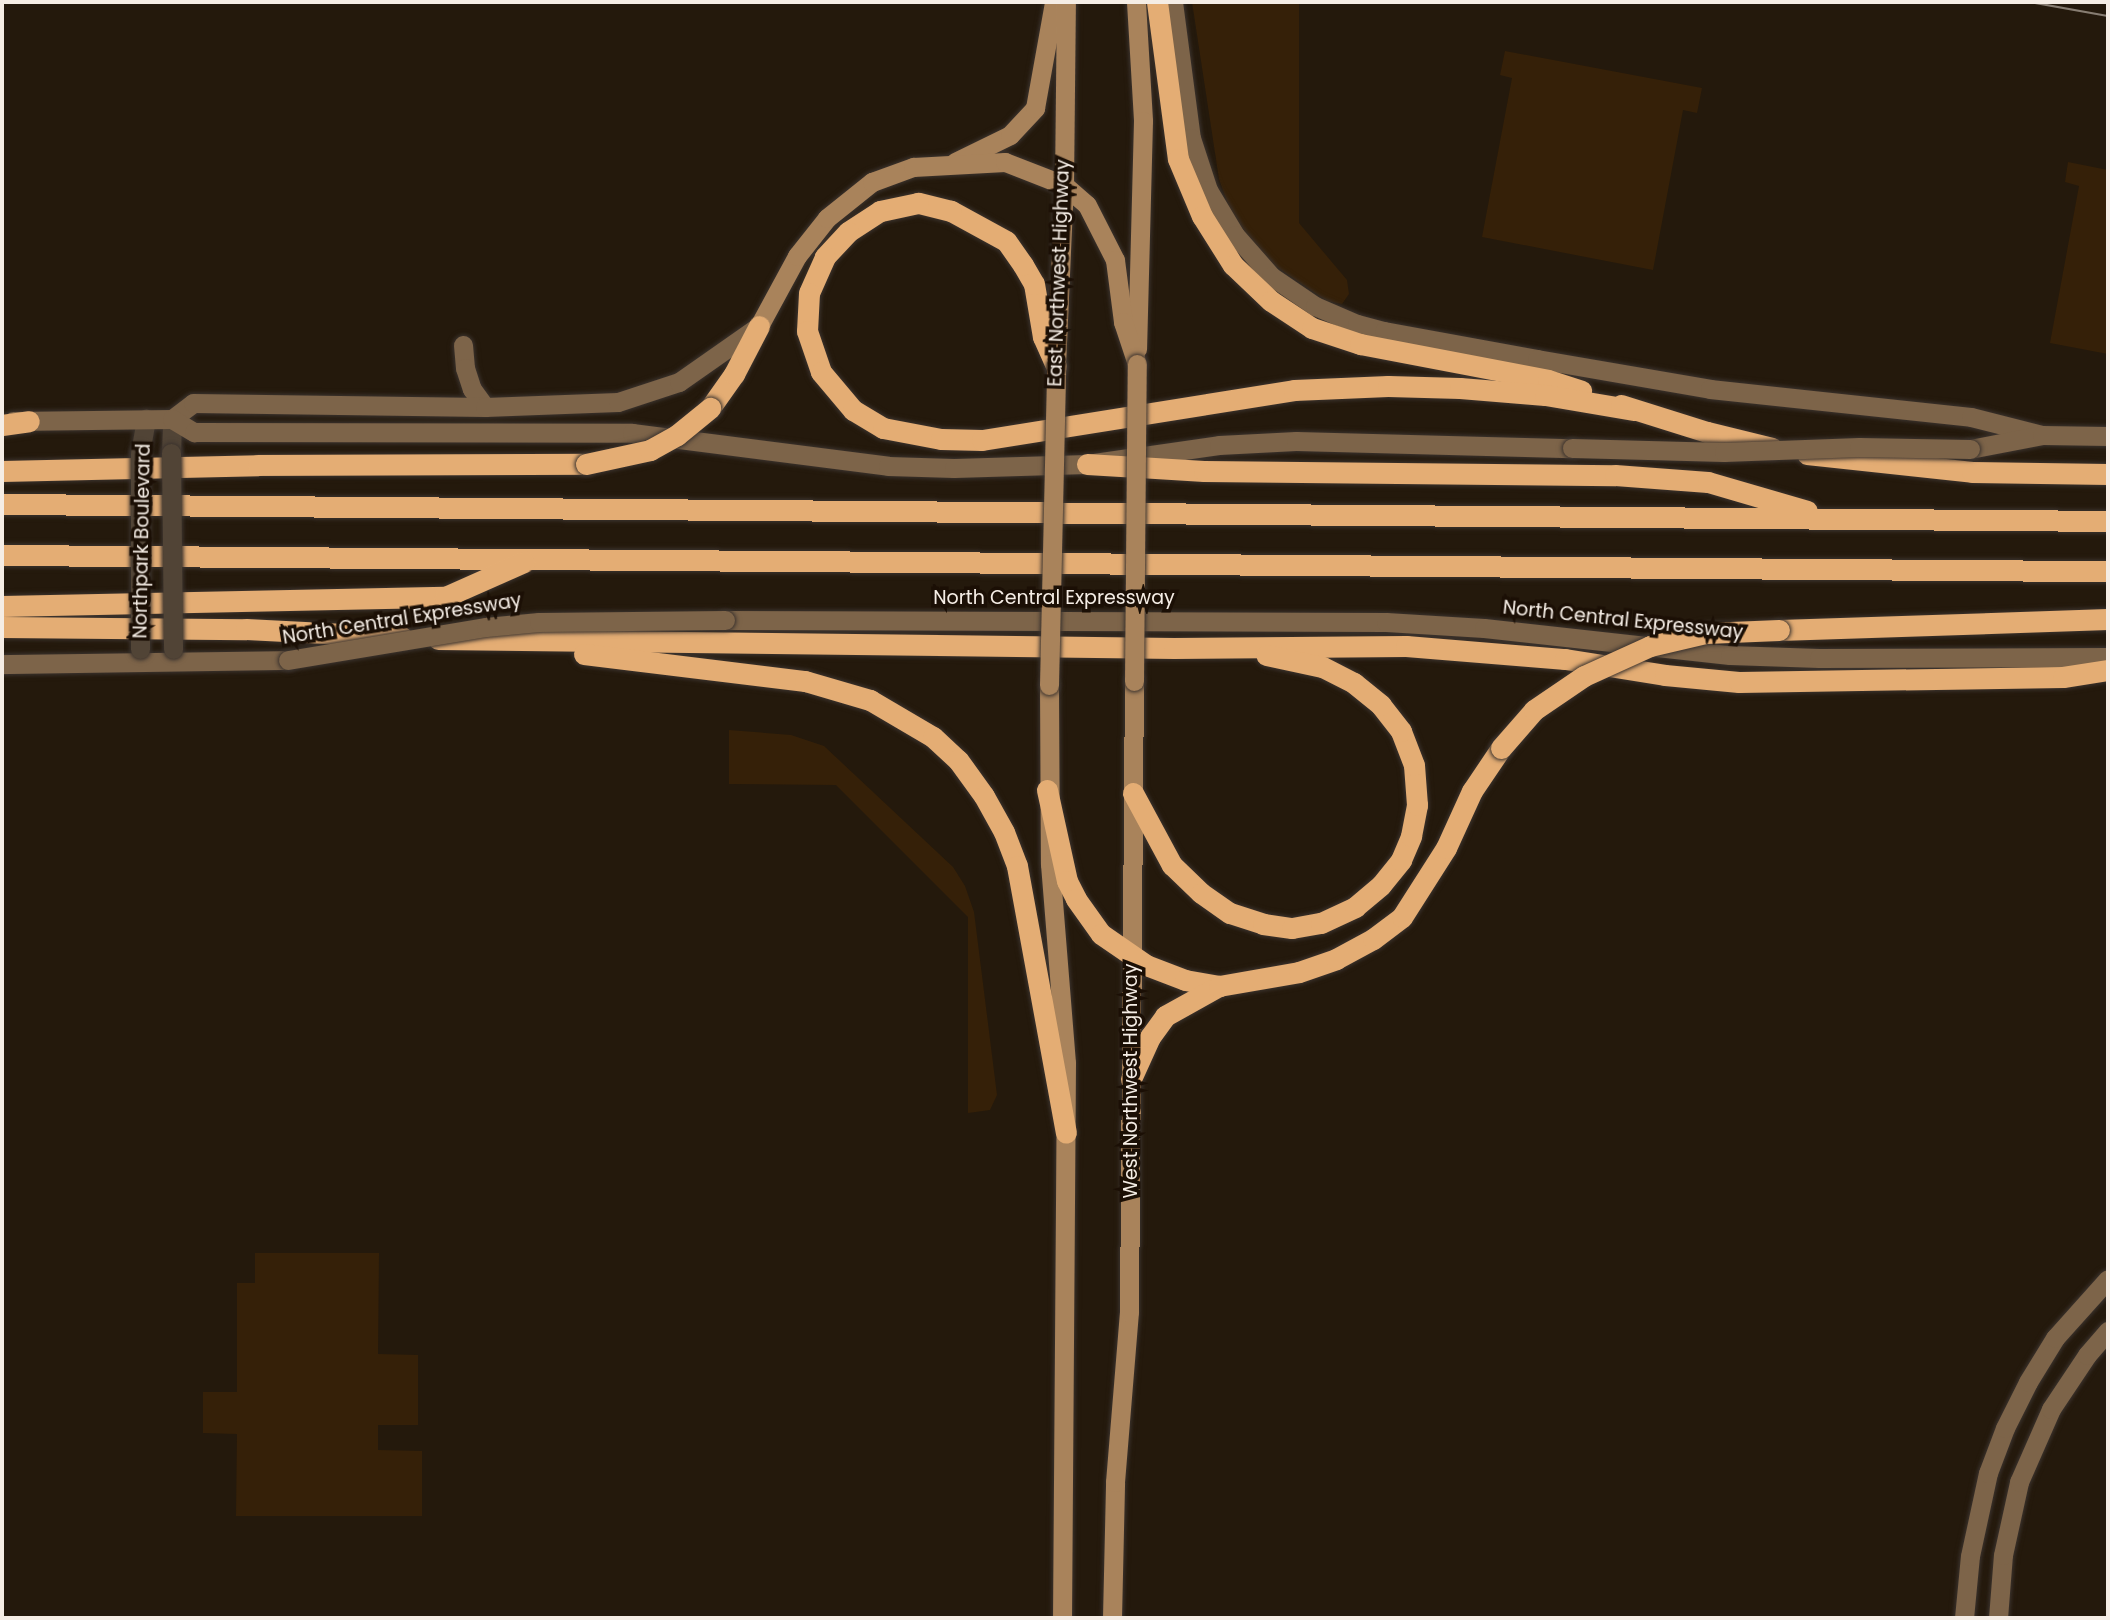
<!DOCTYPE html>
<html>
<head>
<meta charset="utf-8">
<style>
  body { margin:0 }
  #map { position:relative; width:2110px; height:1620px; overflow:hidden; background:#24190c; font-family:Poppins,sans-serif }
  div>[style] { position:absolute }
  .green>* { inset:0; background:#352008 }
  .roads { filter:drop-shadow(0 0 2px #3b332e) drop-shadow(0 0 2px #3b332e) }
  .tertiary>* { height:19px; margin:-9.5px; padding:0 9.5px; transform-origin:9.5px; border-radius:9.5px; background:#514436 }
  .secondary>* { height:19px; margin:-9.5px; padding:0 9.5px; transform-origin:9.5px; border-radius:9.5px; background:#7d6449 }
  .primary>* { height:19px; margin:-9.5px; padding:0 9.5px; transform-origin:9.5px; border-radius:9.5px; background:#a9835b }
  .motorway>* { height:21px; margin:-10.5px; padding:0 10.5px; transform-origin:10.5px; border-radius:10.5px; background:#e4ad74 }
  .tram>* { height:2px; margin:-1px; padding:0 1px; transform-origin:1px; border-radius:1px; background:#877d72 }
  .bridges { filter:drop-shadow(0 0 2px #3b332e) drop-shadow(0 0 2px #3b332e) }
  .tertiary-bridge>* { height:19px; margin:-9.5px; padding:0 9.5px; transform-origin:9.5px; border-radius:9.5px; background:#514436 }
  .secondary-bridge>* { height:19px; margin:-9.5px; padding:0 9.5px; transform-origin:9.5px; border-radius:9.5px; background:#7d6449 }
  .primary-bridge>* { height:19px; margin:-9.5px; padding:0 9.5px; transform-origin:9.5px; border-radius:9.5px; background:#a9835b }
  .motorway-bridge>* { height:21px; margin:-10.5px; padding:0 10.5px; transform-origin:10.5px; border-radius:10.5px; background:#e4ad74 }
  span { translate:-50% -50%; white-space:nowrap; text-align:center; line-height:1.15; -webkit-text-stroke:7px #1b0f05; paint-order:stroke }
  .street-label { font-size:19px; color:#f5ede5 }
  .frame { position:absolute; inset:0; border:4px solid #f5ede5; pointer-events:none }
</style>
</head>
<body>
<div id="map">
  <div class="green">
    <div style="clip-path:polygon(1192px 2px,1299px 2px,1299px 223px,1347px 280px,1349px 294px,1342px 304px,1327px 301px,1274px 265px,1247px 235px,1229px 207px,1219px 179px)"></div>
    <div style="clip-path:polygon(1505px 51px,1702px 88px,1697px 113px,1683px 110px,1653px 270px,1482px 237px,1512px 78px,1500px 75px)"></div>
    <div style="clip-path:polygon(2068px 162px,2108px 170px,2108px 354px,2050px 343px,2079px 186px,2065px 182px)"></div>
    <div style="clip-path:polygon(729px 730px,791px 735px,824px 746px,953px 867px,965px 886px,974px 912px,997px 1095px,990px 1110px,968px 1113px,968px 917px,836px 785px,729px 784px)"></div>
    <div style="clip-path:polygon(255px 1253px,379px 1253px,378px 1354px,418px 1355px,418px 1425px,378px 1425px,378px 1450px,422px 1451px,422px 1516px,236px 1516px,237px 1434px,203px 1433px,203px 1392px,237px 1392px,237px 1283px,255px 1283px)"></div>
  </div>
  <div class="roads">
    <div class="tertiary">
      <div style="left:140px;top:453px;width:35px;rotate:-80deg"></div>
      <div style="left:171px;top:453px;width:34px;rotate:-88deg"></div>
    </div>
    <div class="secondary">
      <div style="left:1173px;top:2px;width:137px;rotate:82.5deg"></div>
      <div style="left:1191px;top:138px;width:55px;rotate:71.9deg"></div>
      <div style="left:1208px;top:190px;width:52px;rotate:59deg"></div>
      <div style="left:1235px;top:235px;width:55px;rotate:48.7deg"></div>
      <div style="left:1271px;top:276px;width:53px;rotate:34.3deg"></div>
      <div style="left:1315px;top:306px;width:46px;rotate:23.2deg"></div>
      <div style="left:1357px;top:324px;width:28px;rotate:15deg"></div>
      <div style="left:1384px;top:331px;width:156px;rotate:10.4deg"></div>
      <div style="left:1537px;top:359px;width:176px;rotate:9.8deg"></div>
      <div style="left:1710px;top:389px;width:262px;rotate:6.1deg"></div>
      <div style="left:1971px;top:417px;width:73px;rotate:14.2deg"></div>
      <div style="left:463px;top:345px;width:23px;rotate:85deg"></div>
      <div style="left:465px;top:368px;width:22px;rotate:72deg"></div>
      <div style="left:472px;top:389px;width:22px;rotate:54deg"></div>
      <div style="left:172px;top:419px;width:26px;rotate:-37deg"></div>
      <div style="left:193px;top:403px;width:292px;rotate:0.8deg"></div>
      <div style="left:485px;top:407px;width:133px;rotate:-2.2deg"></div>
      <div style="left:618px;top:402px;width:64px;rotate:-18.2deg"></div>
      <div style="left:679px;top:382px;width:98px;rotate:-35deg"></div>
      <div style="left:13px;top:421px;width:159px;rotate:-0.7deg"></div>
      <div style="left:172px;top:419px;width:26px;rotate:31deg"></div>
      <div style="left:194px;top:432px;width:438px;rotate:0.1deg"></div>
      <div style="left:632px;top:433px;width:258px;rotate:7.3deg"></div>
      <div style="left:888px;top:466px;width:66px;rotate:1.7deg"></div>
      <div style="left:954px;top:468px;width:133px;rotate:-1.7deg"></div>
      <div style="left:1087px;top:464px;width:133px;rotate:-8.2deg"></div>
      <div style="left:1219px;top:445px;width:77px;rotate:-3deg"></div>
      <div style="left:1296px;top:441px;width:276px;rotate:1.5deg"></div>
      <div style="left:1970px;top:449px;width:73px;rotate:-11deg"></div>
      <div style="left:2042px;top:435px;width:66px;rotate:0.9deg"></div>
      <div style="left:725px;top:620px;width:661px;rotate:0.17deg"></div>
      <div style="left:1386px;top:622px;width:98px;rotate:3.5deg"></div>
      <div style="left:1484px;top:628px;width:247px;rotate:6.3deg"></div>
      <div style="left:1730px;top:655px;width:89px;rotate:1.9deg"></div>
      <div style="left:1819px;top:658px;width:289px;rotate:-0.2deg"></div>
      <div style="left:2px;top:664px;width:286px;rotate:-0.8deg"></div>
      <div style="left:1964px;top:1618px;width:62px;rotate:-84.5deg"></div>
      <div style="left:1970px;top:1556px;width:85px;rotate:-77.8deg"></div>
      <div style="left:1988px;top:1473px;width:48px;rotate:-69.3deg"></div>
      <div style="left:2005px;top:1428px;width:51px;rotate:-63.4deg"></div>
      <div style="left:2028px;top:1382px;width:52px;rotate:-58.5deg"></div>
      <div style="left:2055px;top:1338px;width:79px;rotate:-48.1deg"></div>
      <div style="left:1998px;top:1618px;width:63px;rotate:-85.5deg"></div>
      <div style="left:2003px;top:1555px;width:75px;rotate:-77.6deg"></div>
      <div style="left:2019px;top:1482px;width:80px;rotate:-66.3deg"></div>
      <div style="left:2051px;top:1409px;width:65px;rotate:-56.3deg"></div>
      <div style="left:2087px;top:1355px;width:32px;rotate:-49deg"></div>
    </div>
    <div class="primary">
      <div style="left:1136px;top:2px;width:119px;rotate:86.6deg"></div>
      <div style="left:1143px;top:121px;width:228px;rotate:91.5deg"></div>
      <div style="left:955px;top:162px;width:61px;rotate:-26.1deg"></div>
      <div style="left:1010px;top:135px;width:37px;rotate:-47deg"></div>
      <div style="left:1035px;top:108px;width:108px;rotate:-79.8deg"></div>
      <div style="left:759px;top:326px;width:80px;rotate:-61.5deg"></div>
      <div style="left:797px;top:256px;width:48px;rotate:-51.7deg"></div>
      <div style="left:827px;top:218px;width:58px;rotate:-38.7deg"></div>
      <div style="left:872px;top:182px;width:44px;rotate:-20.1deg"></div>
      <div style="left:913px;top:167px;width:92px;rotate:-3.1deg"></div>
      <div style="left:1005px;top:162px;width:63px;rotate:21.3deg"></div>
      <div style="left:1064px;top:185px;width:30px;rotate:41deg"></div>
      <div style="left:1087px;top:205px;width:62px;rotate:63deg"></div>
      <div style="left:1115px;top:260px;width:63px;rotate:82.6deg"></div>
      <div style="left:1123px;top:322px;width:44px;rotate:71.6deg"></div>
      <div style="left:1056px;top:366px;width:181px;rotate:-87.5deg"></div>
      <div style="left:1064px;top:185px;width:183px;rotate:-89.4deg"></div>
      <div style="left:1049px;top:685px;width:179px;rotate:89.7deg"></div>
      <div style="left:1050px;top:864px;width:200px;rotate:85.4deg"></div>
      <div style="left:1066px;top:1063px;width:555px;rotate:90.41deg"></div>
      <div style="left:1112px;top:1618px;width:136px;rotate:-88.7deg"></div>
      <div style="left:1115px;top:1482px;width:171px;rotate:-85.3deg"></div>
      <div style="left:1129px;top:1312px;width:631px;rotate:-89.55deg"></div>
    </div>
    <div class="motorway">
      <div style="left:1157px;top:2px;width:158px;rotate:82.4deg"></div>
      <div style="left:1178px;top:159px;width:62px;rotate:67.2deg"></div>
      <div style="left:1202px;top:216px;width:58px;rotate:57.7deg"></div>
      <div style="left:1233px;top:265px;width:52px;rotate:43.5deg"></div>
      <div style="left:1271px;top:301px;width:49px;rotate:33.4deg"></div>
      <div style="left:1312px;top:328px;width:51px;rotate:18.4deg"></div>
      <div style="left:1360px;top:344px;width:191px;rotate:10.8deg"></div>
      <div style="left:1548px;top:380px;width:35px;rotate:18deg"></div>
      <div style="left:1056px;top:366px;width:32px;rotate:-114deg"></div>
      <div style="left:1043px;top:337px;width:54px;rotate:-99.6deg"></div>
      <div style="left:1034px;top:284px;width:22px;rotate:-120deg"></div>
      <div style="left:1023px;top:265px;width:29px;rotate:-125deg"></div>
      <div style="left:1006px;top:241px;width:63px;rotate:-151.4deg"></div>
      <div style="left:951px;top:211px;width:34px;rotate:-166deg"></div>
      <div style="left:918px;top:203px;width:39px;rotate:168deg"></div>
      <div style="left:880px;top:211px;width:38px;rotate:147deg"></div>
      <div style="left:848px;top:232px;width:34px;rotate:133deg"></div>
      <div style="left:825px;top:257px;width:39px;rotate:114deg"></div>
      <div style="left:809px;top:293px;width:38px;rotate:93deg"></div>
      <div style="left:807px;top:331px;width:43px;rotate:71.1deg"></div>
      <div style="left:821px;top:372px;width:50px;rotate:49.9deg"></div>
      <div style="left:853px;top:410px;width:35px;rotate:31deg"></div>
      <div style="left:883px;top:428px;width:59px;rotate:10.7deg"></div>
      <div style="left:941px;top:439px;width:41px;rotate:1.4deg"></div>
      <div style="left:982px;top:440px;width:316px;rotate:-9.1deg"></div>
      <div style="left:1294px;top:390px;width:94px;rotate:-2.4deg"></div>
      <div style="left:1388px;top:386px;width:72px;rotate:1.6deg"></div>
      <div style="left:1460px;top:388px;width:85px;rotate:4.7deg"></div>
      <div style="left:1545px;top:395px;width:91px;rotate:9.5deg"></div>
      <div style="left:1621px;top:405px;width:90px;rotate:17.4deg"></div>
      <div style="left:1707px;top:432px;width:67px;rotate:13.8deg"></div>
      <div style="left:710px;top:408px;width:42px;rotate:-54.8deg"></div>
      <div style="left:734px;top:374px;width:54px;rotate:-62.5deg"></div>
      <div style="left:2px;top:425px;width:27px;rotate:-8deg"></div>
      <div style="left:1807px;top:454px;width:166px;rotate:6.2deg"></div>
      <div style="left:1972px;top:472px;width:136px;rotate:0.8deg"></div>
      <div style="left:1087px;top:464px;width:117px;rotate:3.4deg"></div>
      <div style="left:1204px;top:471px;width:411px;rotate:0.6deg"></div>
      <div style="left:1615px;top:475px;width:93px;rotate:4.3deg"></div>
      <div style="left:1708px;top:482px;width:103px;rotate:16.3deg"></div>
      <div style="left:2px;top:471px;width:256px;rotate:-1.3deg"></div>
      <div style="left:258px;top:465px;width:328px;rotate:-0.2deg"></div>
      <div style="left:2px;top:504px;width:2106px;rotate:0.46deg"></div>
      <div style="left:2px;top:555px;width:2106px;rotate:0.44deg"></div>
      <div style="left:2px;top:606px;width:443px;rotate:-1.2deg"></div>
      <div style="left:445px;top:597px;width:86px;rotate:-23.9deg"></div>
      <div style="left:2px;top:627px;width:244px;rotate:0.5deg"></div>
      <div style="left:246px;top:629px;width:156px;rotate:2.9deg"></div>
      <div style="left:1779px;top:630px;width:329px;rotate:-1.9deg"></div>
      <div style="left:438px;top:639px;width:736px;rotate:0.7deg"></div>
      <div style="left:1174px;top:648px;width:232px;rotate:-0.5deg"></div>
      <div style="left:1406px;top:646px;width:160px;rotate:4.7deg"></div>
      <div style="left:1565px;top:659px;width:101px;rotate:9.1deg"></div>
      <div style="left:1665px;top:675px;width:74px;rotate:5.4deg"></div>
      <div style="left:1739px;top:682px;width:324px;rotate:-0.9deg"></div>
      <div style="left:2063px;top:677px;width:46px;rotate:-8.8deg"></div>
      <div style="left:584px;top:654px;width:223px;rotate:7deg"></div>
      <div style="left:805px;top:681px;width:68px;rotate:16.3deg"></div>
      <div style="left:870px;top:700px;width:73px;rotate:30.4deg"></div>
      <div style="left:933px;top:737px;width:34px;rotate:43deg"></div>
      <div style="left:958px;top:760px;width:44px;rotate:54.2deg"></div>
      <div style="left:984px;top:796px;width:41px;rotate:60.9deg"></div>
      <div style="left:1004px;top:832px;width:36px;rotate:69deg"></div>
      <div style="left:1017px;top:866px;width:271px;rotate:79.6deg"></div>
      <div style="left:1047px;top:790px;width:93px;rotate:77.6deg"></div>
      <div style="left:1067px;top:881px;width:20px;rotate:63deg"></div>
      <div style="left:1076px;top:899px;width:43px;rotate:54.5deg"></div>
      <div style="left:1101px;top:934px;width:55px;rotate:34.6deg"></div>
      <div style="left:1146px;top:965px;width:42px;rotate:21deg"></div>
      <div style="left:1185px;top:980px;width:35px;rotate:10deg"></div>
      <div style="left:1133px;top:793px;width:82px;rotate:61.6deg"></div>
      <div style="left:1172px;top:865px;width:40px;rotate:44deg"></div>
      <div style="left:1201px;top:893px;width:35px;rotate:35deg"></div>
      <div style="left:1230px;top:913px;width:35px;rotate:18deg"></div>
      <div style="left:1263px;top:924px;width:29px;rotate:8deg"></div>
      <div style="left:1292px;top:928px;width:29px;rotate:-10deg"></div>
      <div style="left:1321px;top:923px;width:38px;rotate:-25deg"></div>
      <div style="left:1355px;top:907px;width:34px;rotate:-40deg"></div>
      <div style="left:1381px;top:885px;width:32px;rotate:-51deg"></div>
      <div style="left:1401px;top:860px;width:26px;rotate:-67deg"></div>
      <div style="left:1411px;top:836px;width:32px;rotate:-79deg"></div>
      <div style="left:1417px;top:805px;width:40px;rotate:-94.3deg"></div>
      <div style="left:1414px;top:765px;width:36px;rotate:-111deg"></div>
      <div style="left:1401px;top:731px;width:33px;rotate:-128deg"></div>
      <div style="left:1381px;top:705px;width:35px;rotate:-141deg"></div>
      <div style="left:1354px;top:683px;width:36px;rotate:-153deg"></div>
      <div style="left:1322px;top:667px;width:57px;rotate:-167.9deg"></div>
      <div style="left:1131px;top:1079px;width:46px;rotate:-65.7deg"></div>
      <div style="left:1150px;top:1037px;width:26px;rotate:-54deg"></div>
      <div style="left:1165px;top:1016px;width:62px;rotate:-29.1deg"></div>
      <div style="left:1219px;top:986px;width:81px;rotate:-9.9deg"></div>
      <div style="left:1299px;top:972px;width:39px;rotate:-19deg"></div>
      <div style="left:1336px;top:959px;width:42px;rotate:-28.4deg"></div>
      <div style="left:1373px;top:939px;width:36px;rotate:-37deg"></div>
      <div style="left:1402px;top:917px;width:82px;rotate:-57.5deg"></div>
      <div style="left:1446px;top:848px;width:63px;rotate:-65.5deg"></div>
      <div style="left:1472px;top:791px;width:52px;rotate:-56deg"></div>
    </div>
  </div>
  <div class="tram">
    <div style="left:2030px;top:2px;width:79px;rotate:10.2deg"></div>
    <div style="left:2100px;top:2px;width:8px;rotate:7deg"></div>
  </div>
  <div class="bridges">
    <div class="tertiary-bridge">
      <div style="left:140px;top:453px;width:196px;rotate:90deg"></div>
      <div style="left:171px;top:453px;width:196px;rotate:89.4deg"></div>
    </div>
    <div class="secondary-bridge">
      <div style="left:1572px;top:448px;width:152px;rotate:1.5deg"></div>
      <div style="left:1724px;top:452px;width:135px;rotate:-2.1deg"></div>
      <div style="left:1859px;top:447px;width:111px;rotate:1deg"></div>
      <div style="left:288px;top:660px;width:201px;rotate:-9.5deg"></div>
      <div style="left:486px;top:627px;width:53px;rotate:-5.4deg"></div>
      <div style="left:539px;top:622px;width:186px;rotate:-0.6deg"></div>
    </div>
    <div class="primary-bridge">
      <div style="left:1134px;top:681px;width:317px;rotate:-89.5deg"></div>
      <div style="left:1049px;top:685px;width:319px;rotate:-88.7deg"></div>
    </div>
    <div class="motorway-bridge">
      <div style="left:586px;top:464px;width:66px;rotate:-12.3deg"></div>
      <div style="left:650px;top:450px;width:31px;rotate:-29deg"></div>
      <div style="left:677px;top:435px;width:43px;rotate:-39.3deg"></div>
      <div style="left:1501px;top:748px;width:50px;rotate:-49deg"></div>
      <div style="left:1534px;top:710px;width:60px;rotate:-34.2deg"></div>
      <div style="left:1584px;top:676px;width:72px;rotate:-24.4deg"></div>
      <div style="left:1650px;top:646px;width:57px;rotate:-13.1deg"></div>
      <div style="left:1706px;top:633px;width:73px;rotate:-2.4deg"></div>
    </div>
  </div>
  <div class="street-label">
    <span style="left:1059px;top:273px;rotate:-88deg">East Northwest Highway</span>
    <span style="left:142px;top:541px;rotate:-89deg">Northpark Boulevard</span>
    <span style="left:1054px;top:598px">North Central Expressway</span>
    <span style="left:402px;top:619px;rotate:-9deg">North Central Expressway</span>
    <span style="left:1623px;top:620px;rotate:6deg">North Central Expressway</span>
    <span style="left:1131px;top:1081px;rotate:-90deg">West Northwest Highway</span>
  </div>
  <div class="frame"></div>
</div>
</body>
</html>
